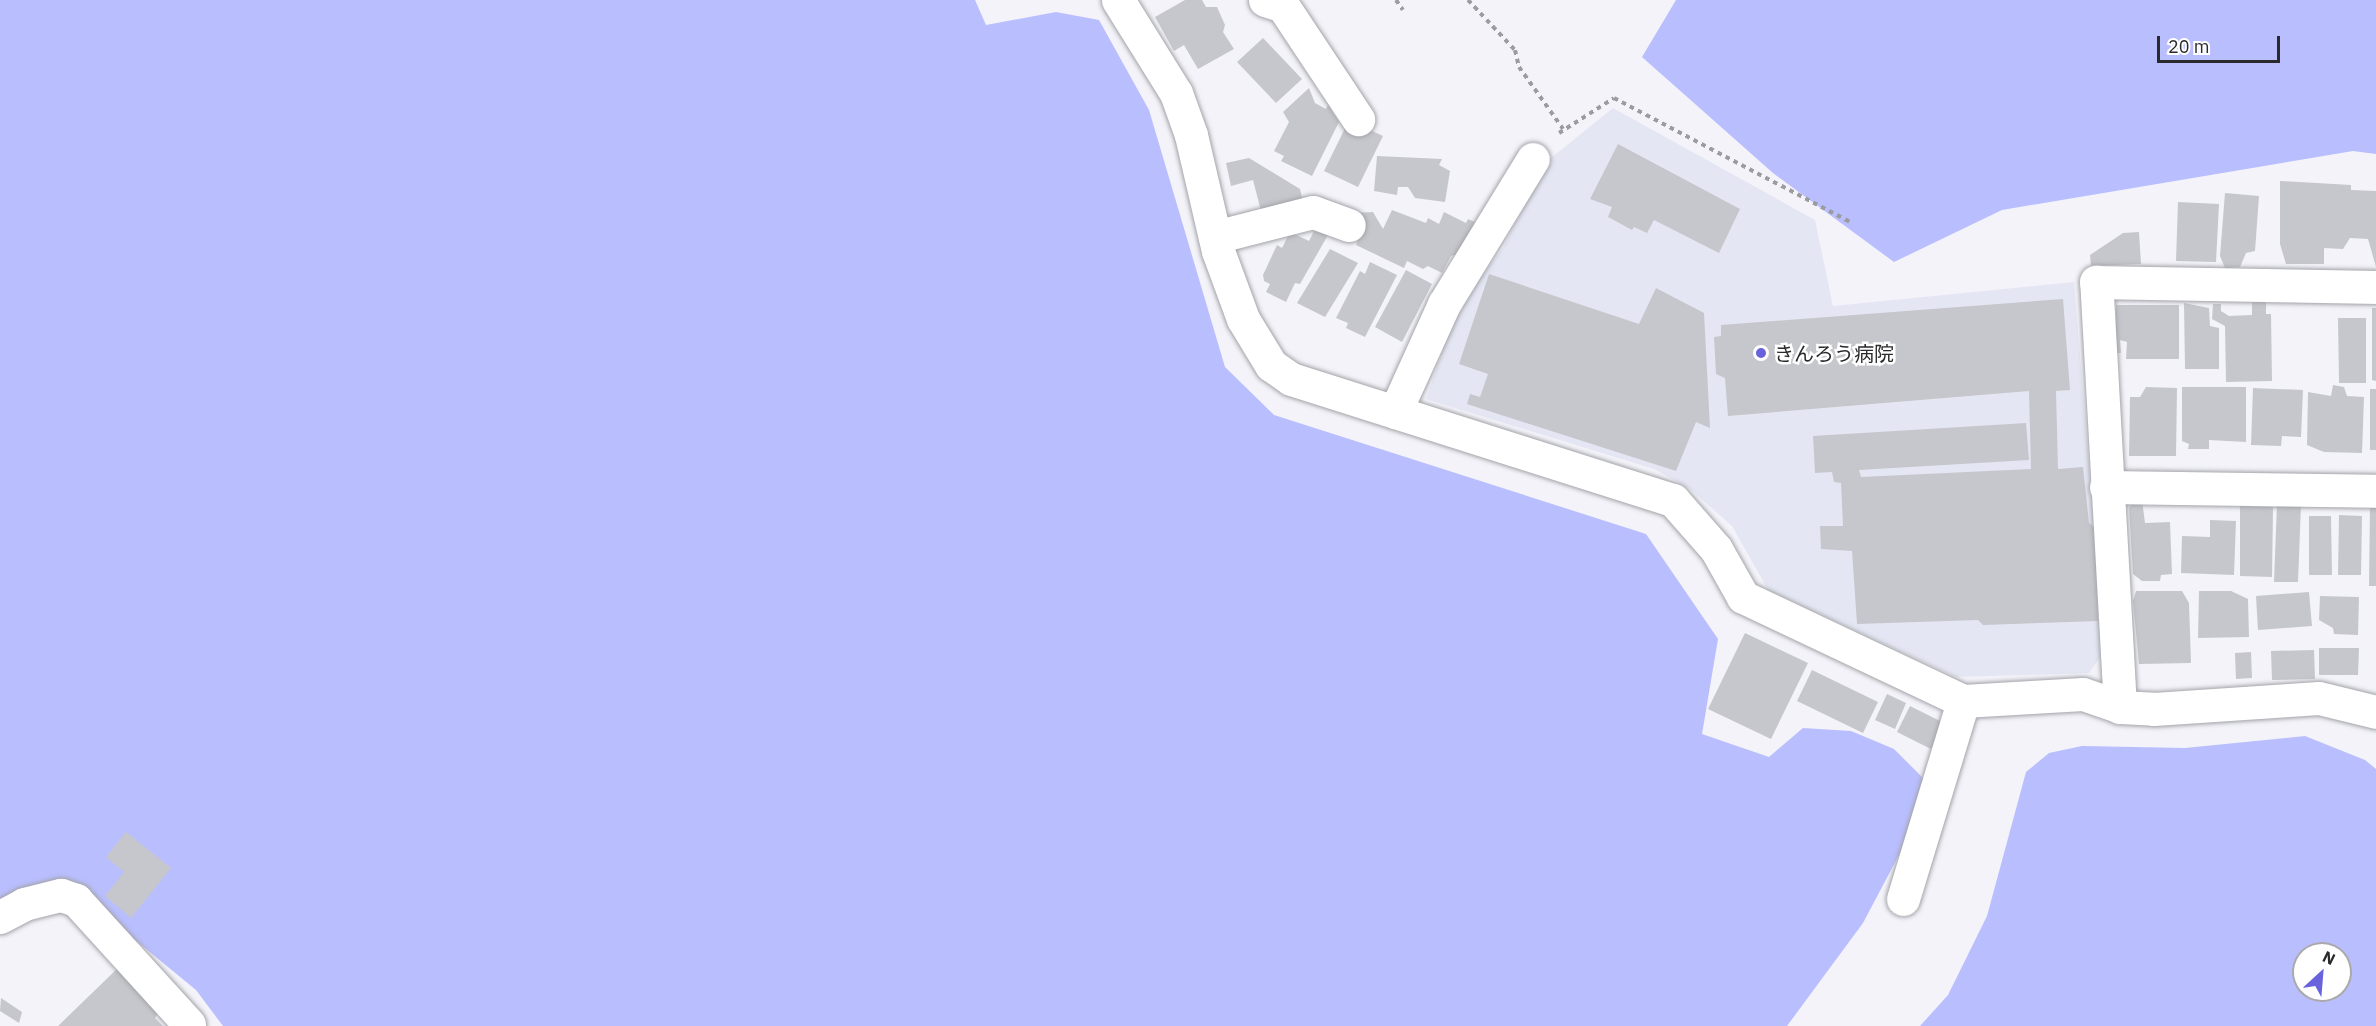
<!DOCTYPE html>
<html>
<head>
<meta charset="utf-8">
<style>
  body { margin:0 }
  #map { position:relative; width:2376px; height:1026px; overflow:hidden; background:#f3f3f9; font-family:"IBM Plex Sans","Noto Sans JP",sans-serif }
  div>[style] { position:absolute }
  .built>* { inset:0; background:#e4e6f3 }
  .green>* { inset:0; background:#b9befe }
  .building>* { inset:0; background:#c6c7cc }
  .path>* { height:4px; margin-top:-2px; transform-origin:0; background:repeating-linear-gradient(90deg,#9c9ca0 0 4.5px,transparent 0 9px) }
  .roads { filter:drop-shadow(0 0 2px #a3a4a9) drop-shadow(0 0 2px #a3a4a9) }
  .minor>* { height:33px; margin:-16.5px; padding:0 16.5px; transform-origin:16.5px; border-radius:16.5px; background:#fff }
  .dots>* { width:16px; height:16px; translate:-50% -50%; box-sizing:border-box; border:3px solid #fff; border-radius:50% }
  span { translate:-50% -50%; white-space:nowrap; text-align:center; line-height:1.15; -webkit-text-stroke:5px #fff; paint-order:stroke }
  .poi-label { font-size:20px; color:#2a2a2c }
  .left { translate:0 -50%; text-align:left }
  .north { position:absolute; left:2292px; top:942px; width:60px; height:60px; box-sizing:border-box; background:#fff; border:2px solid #aaaaab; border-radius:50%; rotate:26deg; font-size:16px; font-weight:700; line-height:24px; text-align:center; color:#2a2a2c }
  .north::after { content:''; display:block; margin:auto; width:21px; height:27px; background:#6863dc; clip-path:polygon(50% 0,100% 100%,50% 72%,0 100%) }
  .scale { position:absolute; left:2157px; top:36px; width:123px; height:27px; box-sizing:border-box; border:3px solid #2a2a2c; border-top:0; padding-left:8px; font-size:18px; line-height:21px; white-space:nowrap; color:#2a2a2c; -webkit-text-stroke:4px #fff; paint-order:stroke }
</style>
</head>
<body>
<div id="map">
  <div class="built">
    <div style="clip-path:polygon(1613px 108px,1815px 220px,1833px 306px,2074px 282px,2104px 652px,2089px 673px,1956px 677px,1768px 590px,1732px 526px,1690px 489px,1654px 469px,1426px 399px,1458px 307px,1503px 248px,1546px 162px)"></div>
  </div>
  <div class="green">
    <div style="clip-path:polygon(0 0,975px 0,986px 25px,1056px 12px,1099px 20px,1149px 110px,1225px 367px,1274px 415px,1646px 534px,1718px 639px,1702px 734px,1769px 757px,1803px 728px,1851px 731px,1894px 749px,1929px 784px,1900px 853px,1863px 923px,1787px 1026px,223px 1026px,196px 990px,62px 880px,0 911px)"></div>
    <div style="clip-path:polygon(1676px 0,2376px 0,2376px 154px,2353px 151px,2002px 210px,1894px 262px,1773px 173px,1642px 57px)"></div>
    <div style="clip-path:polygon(evenodd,2305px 736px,2365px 760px,2376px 769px,2376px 1026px,1920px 1026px,1948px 995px,1987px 916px,2026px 772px,2049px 753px,2082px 746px,2185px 748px,2305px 736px,2304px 954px,2340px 954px,2340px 990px,2304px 990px,2304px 954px)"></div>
  </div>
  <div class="building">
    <div style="clip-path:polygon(1185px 0,1202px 0,1206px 7px,1217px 7px,1225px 25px,1223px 32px,1234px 49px,1198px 69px,1184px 45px,1174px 51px,1155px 17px)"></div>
    <div style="clip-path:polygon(1263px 38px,1302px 79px,1276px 103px,1237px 62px)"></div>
    <div style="clip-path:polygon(1309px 88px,1315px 103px,1326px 109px,1328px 105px,1339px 122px,1312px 176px,1281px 161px,1284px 156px,1274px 151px,1289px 122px,1283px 112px)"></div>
    <div style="clip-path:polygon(1349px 120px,1383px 136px,1358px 187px,1324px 171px)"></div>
    <div style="clip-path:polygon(1618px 144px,1740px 209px,1719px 253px,1654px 220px,1647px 233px,1634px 227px,1632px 230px,1608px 217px,1612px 207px,1590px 199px)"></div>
    <div style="clip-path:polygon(1377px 156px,1442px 159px,1439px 165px,1450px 171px,1445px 202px,1415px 198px,1408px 187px,1398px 187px,1397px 195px,1374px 191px)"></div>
    <div style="clip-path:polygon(1249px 158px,1300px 189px,1303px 201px,1261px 211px,1253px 180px,1231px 186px,1226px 163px)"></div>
    <div style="clip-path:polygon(2280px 181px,2351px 185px,2351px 190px,2376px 191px,2376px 267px,2368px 239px,2350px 238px,2343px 249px,2324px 248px,2324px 264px,2286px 264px,2280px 244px)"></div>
    <div style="clip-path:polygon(2225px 193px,2259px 196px,2255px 251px,2246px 253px,2240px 267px,2225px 268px,2220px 256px)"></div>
    <div style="clip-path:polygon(2178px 202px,2219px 204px,2216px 262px,2176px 261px)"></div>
    <div style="clip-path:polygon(1392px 210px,1426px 223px,1428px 218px,1439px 224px,1444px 212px,1466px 223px,1468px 219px,1475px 222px,1458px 254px,1451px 256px,1442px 273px,1428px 266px,1423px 269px,1407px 261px,1404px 268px,1356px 245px,1361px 229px,1355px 213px,1373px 212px,1383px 229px)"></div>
    <div style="clip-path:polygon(1315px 229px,1328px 235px,1300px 284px,1295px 283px,1286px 302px,1266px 292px,1270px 284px,1264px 281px,1263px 275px,1277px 245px,1282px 248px,1290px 232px,1309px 241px)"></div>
    <div style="clip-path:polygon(2139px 232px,2141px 264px,2091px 266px,2090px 255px,2123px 233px)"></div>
    <div style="clip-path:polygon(1330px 249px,1358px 263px,1325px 317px,1297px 303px)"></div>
    <div style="clip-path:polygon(1370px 262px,1397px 275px,1365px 337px,1346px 328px,1348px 323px,1336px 318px,1360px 271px,1365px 274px)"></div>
    <div style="clip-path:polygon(1406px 270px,1432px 284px,1402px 342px,1375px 327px)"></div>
    <div style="clip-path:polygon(1489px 274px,1639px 324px,1656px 288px,1704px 313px,1710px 428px,1696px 422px,1676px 471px,1467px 404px,1470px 394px,1480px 397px,1488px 374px,1459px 364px)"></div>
    <div style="clip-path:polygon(2063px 299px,2070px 390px,2056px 391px,2058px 469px,2083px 467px,2089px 523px,2095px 527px,2098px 621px,1983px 625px,1978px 620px,1857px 624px,1852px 551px,1821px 549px,1820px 526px,1843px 526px,1841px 483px,1834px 482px,1832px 472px,1815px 473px,1813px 436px,2026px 423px,2029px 460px,1859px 470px,1861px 477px,2031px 469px,2029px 391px,1728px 416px,1725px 378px,1716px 374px,1714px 337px,1721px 336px,1721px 325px)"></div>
    <div style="clip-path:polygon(2252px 302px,2266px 302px,2266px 314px,2271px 314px,2272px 381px,2226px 382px,2225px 326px,2212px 319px,2213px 304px,2221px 304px,2221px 311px,2229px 316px,2252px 315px)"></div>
    <div style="clip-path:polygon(2184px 303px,2209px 308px,2210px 326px,2219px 328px,2219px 369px,2185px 369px)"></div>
    <div style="clip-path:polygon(2116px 305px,2179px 305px,2179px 359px,2126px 359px,2127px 342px,2120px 340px,2121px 353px,2116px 353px)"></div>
    <div style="clip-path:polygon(2372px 308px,2376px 308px,2376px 381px,2372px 380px)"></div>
    <div style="clip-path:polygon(2338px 318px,2366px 318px,2366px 383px,2339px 383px)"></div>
    <div style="clip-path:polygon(2333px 385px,2344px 387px,2347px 396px,2364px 397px,2362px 453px,2324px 452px,2307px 445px,2308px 392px,2331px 396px)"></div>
    <div style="clip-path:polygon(2146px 387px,2177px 388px,2176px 456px,2129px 456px,2130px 397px,2140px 397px)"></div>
    <div style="clip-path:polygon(2182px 387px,2246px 387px,2246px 442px,2209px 440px,2209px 449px,2188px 449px,2189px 444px,2182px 441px)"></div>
    <div style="clip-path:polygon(2253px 388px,2303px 390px,2301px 437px,2282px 436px,2281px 446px,2251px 445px)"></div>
    <div style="clip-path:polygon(2370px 389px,2376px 389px,2376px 450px,2370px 450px)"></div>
    <div style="clip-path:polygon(2134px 500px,2142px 500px,2145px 523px,2170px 522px,2172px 574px,2161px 575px,2160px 581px,2142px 581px,2133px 574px,2129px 508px)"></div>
    <div style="clip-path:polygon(2277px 504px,2301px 505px,2298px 582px,2274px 582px)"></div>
    <div style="clip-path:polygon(2240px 506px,2273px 507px,2272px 577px,2240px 576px)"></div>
    <div style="clip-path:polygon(2370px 507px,2376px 508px,2376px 586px,2369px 586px)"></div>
    <div style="clip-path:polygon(2339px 515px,2362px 516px,2361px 575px,2338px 575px)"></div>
    <div style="clip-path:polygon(2309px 516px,2331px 516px,2332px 575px,2309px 575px)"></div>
    <div style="clip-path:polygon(2210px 520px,2236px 521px,2234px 575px,2181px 573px,2182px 536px,2210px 537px)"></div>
    <div style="clip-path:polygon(2136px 591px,2182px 591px,2189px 603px,2191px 663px,2139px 664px,2133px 601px)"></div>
    <div style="clip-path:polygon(2199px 591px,2231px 591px,2248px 599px,2249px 637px,2198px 638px)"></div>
    <div style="clip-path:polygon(2309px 592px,2312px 626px,2258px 630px,2256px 596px)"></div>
    <div style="clip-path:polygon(2320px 596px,2359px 597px,2358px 635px,2334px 634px,2333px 628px,2319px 620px)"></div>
    <div style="clip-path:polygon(1745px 633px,1808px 663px,1771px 739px,1708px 709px)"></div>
    <div style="clip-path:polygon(2319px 648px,2359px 648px,2358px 675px,2319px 675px)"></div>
    <div style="clip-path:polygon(2314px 650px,2315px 679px,2272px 680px,2271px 651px)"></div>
    <div style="clip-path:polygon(2251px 652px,2252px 678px,2236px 679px,2235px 653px)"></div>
    <div style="clip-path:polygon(1812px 670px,1878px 702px,1863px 733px,1797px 701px)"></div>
    <div style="clip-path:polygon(1887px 694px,1906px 703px,1895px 729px,1875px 720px)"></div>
    <div style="clip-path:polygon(1910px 706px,1944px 723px,1931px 749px,1897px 732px)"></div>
    <div style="clip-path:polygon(126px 832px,171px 868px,131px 918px,105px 896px,124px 872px,106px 857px)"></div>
    <div style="clip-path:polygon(120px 966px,160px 1010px,155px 1018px,163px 1026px,58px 1026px)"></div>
    <div style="clip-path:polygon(1px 998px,22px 1012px,19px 1023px,0 1011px)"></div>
  </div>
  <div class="path">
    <div style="left:1396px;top:0;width:12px;rotate:55deg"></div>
    <div style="left:1468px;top:0;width:69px;rotate:46.8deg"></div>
    <div style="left:1515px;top:50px;width:17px;rotate:77deg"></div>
    <div style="left:1519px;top:67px;width:76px;rotate:54.6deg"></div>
    <div style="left:1559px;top:133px;width:65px;rotate:-32.5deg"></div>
    <div style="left:1614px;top:98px;width:267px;rotate:27.7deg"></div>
  </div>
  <div class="roads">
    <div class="minor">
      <div style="left:1118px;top:0;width:110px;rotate:58.1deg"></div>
      <div style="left:1176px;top:93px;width:45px;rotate:70.3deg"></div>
      <div style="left:1191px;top:135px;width:119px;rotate:76.9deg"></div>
      <div style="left:1218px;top:251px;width:72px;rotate:69.8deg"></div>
      <div style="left:1243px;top:319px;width:54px;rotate:58.7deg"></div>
      <div style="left:1271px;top:365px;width:24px;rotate:35deg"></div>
      <div style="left:1291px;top:379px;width:401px;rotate:17.6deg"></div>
      <div style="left:1673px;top:500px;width:65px;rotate:48.7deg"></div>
      <div style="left:1716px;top:549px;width:55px;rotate:60.6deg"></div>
      <div style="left:1743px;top:597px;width:243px;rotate:25.3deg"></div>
      <div style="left:1963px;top:701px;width:120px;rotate:-3.3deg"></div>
      <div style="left:2083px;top:694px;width:39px;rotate:19deg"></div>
      <div style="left:2120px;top:707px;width:34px;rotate:3deg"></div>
      <div style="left:2154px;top:709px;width:165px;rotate:-3.8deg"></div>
      <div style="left:2319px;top:698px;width:59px;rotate:13.8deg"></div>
      <div style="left:1265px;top:0;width:19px;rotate:18deg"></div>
      <div style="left:1283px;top:6px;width:136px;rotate:56.4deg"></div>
      <div style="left:1215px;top:237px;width:101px;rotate:-14.3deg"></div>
      <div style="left:1313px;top:212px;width:38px;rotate:20deg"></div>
      <div style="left:1395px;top:412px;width:119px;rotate:-65.6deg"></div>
      <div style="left:1444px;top:304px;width:170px;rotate:-58.5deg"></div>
      <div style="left:2106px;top:487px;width:270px;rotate:0.8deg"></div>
      <div style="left:2120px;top:707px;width:426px;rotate:-93.2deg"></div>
      <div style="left:2096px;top:282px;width:280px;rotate:1deg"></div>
      <div style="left:1903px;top:899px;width:207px;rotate:-73.1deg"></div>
      <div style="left:0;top:917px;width:27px;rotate:-28deg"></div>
      <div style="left:24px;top:904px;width:38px;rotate:-14deg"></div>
      <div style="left:61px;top:895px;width:16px;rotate:18deg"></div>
      <div style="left:76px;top:900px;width:168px;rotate:47.7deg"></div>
    </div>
  </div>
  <div class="dots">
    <div style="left:1761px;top:353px;background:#6863dc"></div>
  </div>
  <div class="poi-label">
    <span class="left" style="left:1774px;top:353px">きんろう病院</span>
  </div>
  <div class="north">N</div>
  <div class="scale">20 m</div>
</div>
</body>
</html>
